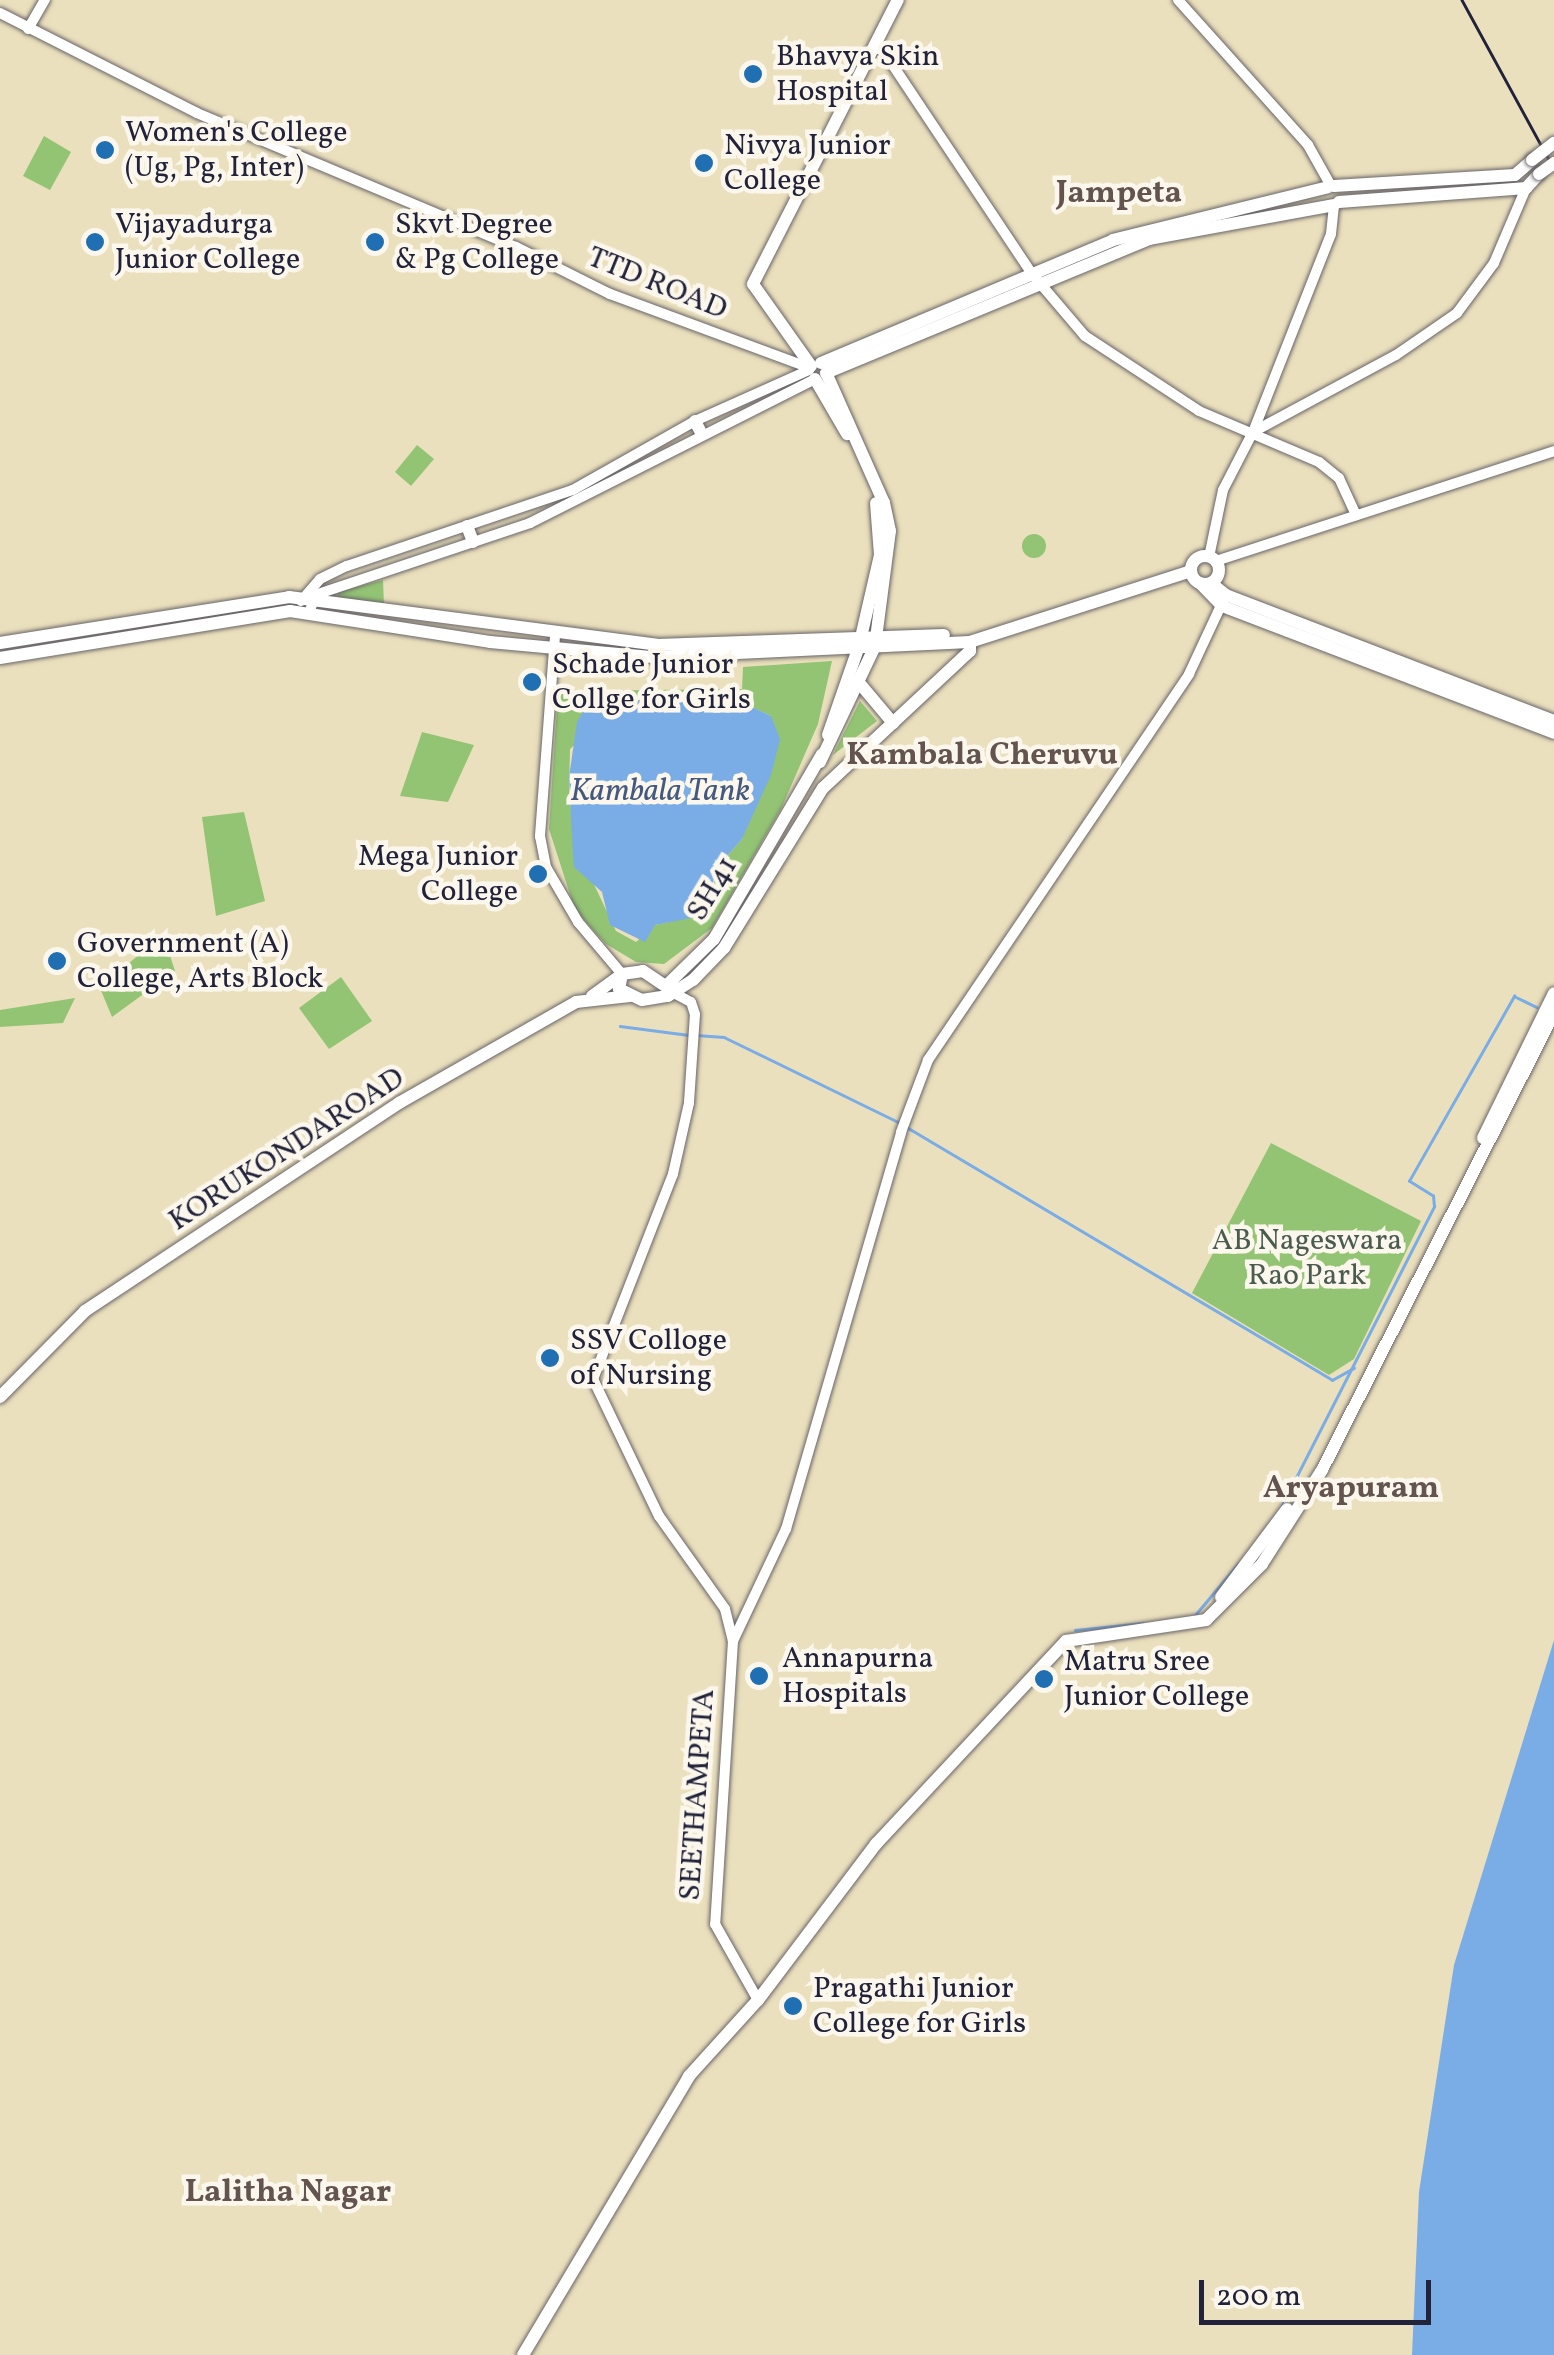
<!DOCTYPE html>
<html>
<head>
<meta charset="utf-8">
<style>
  body { margin:0 }
  #map { position:relative; width:1554px; height:2355px; overflow:hidden; background:#ebe0bd; font-family:Vollkorn,serif }
  div>[style] { position:absolute }
  .green>* { inset:0; background:#93c474 }
  .round { border-radius:50% }
  .water>* { inset:0; background:#7aace6 }
  .stream>* { height:2.5px; margin:-1.25px; padding:0 1.25px; transform-origin:1.25px; border-radius:1.25px; background:#7aace6 }
  .roads { filter:drop-shadow(0 0 2px #686468) drop-shadow(0 0 2px #686468) }
  .minor>* { height:10px; margin:-5px; padding:0 5px; transform-origin:5px; border-radius:5px; background:#fff }
  .major>* { height:12px; margin:-6px; padding:0 6px; transform-origin:6px; border-radius:6px; background:#fff }
  .major>.ring { margin:-6px; padding:0; box-sizing:content-box; background:none; border:12px solid #fff; border-radius:50% }
  .rail>* { height:2.5px; margin:-1.25px; padding:0 1.25px; transform-origin:1.25px; border-radius:1.25px; background:#22223b }
  .bridges { filter:drop-shadow(0 0 2px #686468) drop-shadow(0 0 2px #686468) }
  .major-bridge>* { height:12px; margin:-6px; padding:0 6px; transform-origin:6px; border-radius:6px; background:#fff }
  .dots>* { width:28px; height:28px; translate:-50% -50%; box-sizing:border-box; border:5px solid #fbf7ec; border-radius:50% }
  span { translate:-50% -50%; white-space:nowrap; text-align:center; line-height:1.15; -webkit-text-stroke:9px #fbf7ec; paint-order:stroke }
  .poi-label { font-size:30px; color:#22223b }
  .left { translate:0 -50%; text-align:left }
  .right { translate:-100% -50%; text-align:right }
  .street-label { font-size:30px; color:#22223b }
  .park-label { font-size:30px; color:#4a5b4f }
  .neighbourhood-label { font-size:32px; color:#63544f; font-weight:700 }
  .water-label { font-size:32px; color:#45597f; font-style:italic }
  .scale { position:absolute; left:1199px; top:2280px; width:232px; height:45px; box-sizing:border-box; border:5px solid #22223b; border-top:0; padding-left:12px; font-size:30px; line-height:35px; white-space:nowrap; color:#22223b; -webkit-text-stroke:8px #fbf7ec; paint-order:stroke }
</style>
</head>
<body>
<div id="map">
  <div class="green">
    <div style="clip-path:polygon(44px 136px,71px 152px,50px 190px,23px 176px)"></div>
    <div style="clip-path:polygon(417px 445px,434px 459px,411px 486px,395px 472px)"></div>
    <div class="round" style="left:1022px;top:534px;width:24px;height:24px"></div>
    <div style="clip-path:polygon(383px 580px,384px 606px,338px 599px,338px 592px)"></div>
    <div style="clip-path:polygon(evenodd,832px 661px,818px 724px,781px 809px,712px 928px,664px 964px,636px 962px,606px 944px,575px 910px,549px 829px,558px 691px,742px 689px,743px 667px,832px 661px,627px 701px,743px 703px,771px 716px,742px 839px,716px 869px,712px 896px,682px 919px,655px 925px,636px 942px,616px 931px,591px 878px,575px 837px,569px 794px,570px 749px,627px 701px)"></div>
    <div style="clip-path:polygon(860px 701px,877px 721px,833px 755px)"></div>
    <div style="clip-path:polygon(422px 732px,474px 745px,448px 802px,400px 796px)"></div>
    <div style="clip-path:polygon(244px 812px,265px 901px,216px 916px,202px 817px)"></div>
    <div style="clip-path:polygon(163px 934px,175px 971px,112px 1017px,100px 988px)"></div>
    <div style="clip-path:polygon(341px 977px,372px 1021px,329px 1049px,299px 1008px)"></div>
    <div style="clip-path:polygon(75px 998px,63px 1023px,0 1027px,0 1010px)"></div>
    <div style="clip-path:polygon(1271px 1143px,1421px 1221px,1354px 1359px,1329px 1375px,1192px 1293px)"></div>
  </div>
  <div class="water">
    <div style="clip-path:polygon(627px 701px,744px 703px,771px 716px,780px 739px,771px 775px,742px 839px,716px 869px,708px 906px,696px 917px,655px 925px,645px 942px,610px 925px,602px 892px,574px 867px,573px 854px,569px 777px,577px 722px,583px 712px)"></div>
    <div style="clip-path:polygon(1554px 1640px,1554px 2355px,1412px 2355px,1419px 2192px,1454px 1965px)"></div>
  </div>
  <div class="stream">
    <div style="left:620px;top:1026px;width:69px;rotate:7.5deg"></div>
    <div style="left:696px;top:1035px;width:28px;rotate:4deg"></div>
    <div style="left:724px;top:1037px;width:194px;rotate:26deg"></div>
    <div style="left:905px;top:1126px;width:497px;rotate:30.7deg"></div>
    <div style="left:1332px;top:1380px;width:25px;rotate:-29deg"></div>
    <div style="left:1282px;top:1505px;width:335px;rotate:-63deg"></div>
    <div style="left:1434px;top:1207px;width:11px;rotate:-95deg"></div>
    <div style="left:1433px;top:1196px;width:28px;rotate:-148deg"></div>
    <div style="left:1409px;top:1181px;width:213px;rotate:-60.4deg"></div>
    <div style="left:1514px;top:996px;width:25px;rotate:26deg"></div>
    <div style="left:1195px;top:1615px;width:67px;rotate:-49.9deg"></div>
    <div style="left:1075px;top:1630px;width:68px;rotate:-5.9deg"></div>
  </div>
  <div class="roads">
    <div class="minor">
      <div style="left:1178px;top:0;width:195px;rotate:48.1deg"></div>
      <div style="left:1308px;top:145px;width:47px;rotate:60.7deg"></div>
      <div style="left:0;top:13px;width:221px;rotate:26.9deg"></div>
      <div style="left:197px;top:113px;width:346px;rotate:22.8deg"></div>
      <div style="left:516px;top:247px;width:105px;rotate:26.6deg"></div>
      <div style="left:610px;top:294px;width:213px;rotate:20.3deg"></div>
      <div style="left:28px;top:29px;width:34px;rotate:-60deg"></div>
      <div style="left:872px;top:49px;width:10px"></div>
      <div style="left:882px;top:49px;width:272px;rotate:56.3deg"></div>
      <div style="left:1033px;top:275px;width:80px;rotate:49.6deg"></div>
      <div style="left:1085px;top:336px;width:136px;rotate:33.3deg"></div>
      <div style="left:1199px;top:411px;width:130px;rotate:23deg"></div>
      <div style="left:1319px;top:462px;width:26px;rotate:39deg"></div>
      <div style="left:1339px;top:478px;width:41px;rotate:65.3deg"></div>
      <div style="left:1253px;top:432px;width:162px;rotate:-28.3deg"></div>
      <div style="left:1396px;top:355px;width:74px;rotate:-34.5deg"></div>
      <div style="left:1457px;top:313px;width:62px;rotate:-53.5deg"></div>
      <div style="left:1494px;top:263px;width:82px;rotate:-66.9deg"></div>
      <div style="left:1209px;top:557px;width:68px;rotate:-78.2deg"></div>
      <div style="left:1223px;top:490px;width:65px;rotate:-62.7deg"></div>
      <div style="left:1253px;top:432px;width:213px;rotate:-68.5deg"></div>
      <div style="left:1331px;top:234px;width:29px;rotate:-84deg"></div>
      <div style="left:1216px;top:561px;width:355px;rotate:-18deg"></div>
      <div style="left:301px;top:601px;width:29px;rotate:-49deg"></div>
      <div style="left:320px;top:579px;width:30px;rotate:-26deg"></div>
      <div style="left:347px;top:566px;width:238px;rotate:-18.6deg"></div>
      <div style="left:573px;top:490px;width:140px;rotate:-29.5deg"></div>
      <div style="left:695px;top:421px;width:125px;rotate:-24.1deg"></div>
      <div style="left:309px;top:614px;width:20px;rotate:-72deg"></div>
      <div style="left:315px;top:595px;width:227px;rotate:-18.5deg"></div>
      <div style="left:530px;top:523px;width:319px;rotate:-26.8deg"></div>
      <div style="left:555px;top:636px;width:201px;rotate:94.3deg"></div>
      <div style="left:540px;top:836px;width:32px;rotate:79deg"></div>
      <div style="left:546px;top:867px;width:64px;rotate:59.8deg"></div>
      <div style="left:578px;top:922px;width:68px;rotate:49.8deg"></div>
      <div style="left:672px;top:992px;width:21px;rotate:28deg"></div>
      <div style="left:691px;top:1002px;width:13px;rotate:72deg"></div>
      <div style="left:695px;top:1014px;width:89px;rotate:93.9deg"></div>
      <div style="left:689px;top:1103px;width:73px;rotate:102.7deg"></div>
      <div style="left:673px;top:1174px;width:220px;rotate:111.3deg"></div>
      <div style="left:593px;top:1379px;width:152px;rotate:64.3deg"></div>
      <div style="left:659px;top:1516px;width:114px;rotate:54.6deg"></div>
      <div style="left:725px;top:1609px;width:33px;rotate:76deg"></div>
      <div style="left:733px;top:1641px;width:284px;rotate:93.6deg"></div>
      <div style="left:715px;top:1924px;width:87px;rotate:60.5deg"></div>
      <div style="left:733px;top:1641px;width:124px;rotate:-64.7deg"></div>
      <div style="left:786px;top:1529px;width:413px;rotate:-73.8deg"></div>
      <div style="left:901px;top:1132px;width:77px;rotate:-69.4deg"></div>
      <div style="left:928px;top:1060px;width:466px;rotate:-55.9deg"></div>
      <div style="left:1189px;top:674px;width:81px;rotate:-65deg"></div>
    </div>
    <div class="major">
      <div style="left:1334px;top:186px;width:181px;rotate:-3.5deg"></div>
      <div style="left:1515px;top:175px;width:23px;rotate:-41deg"></div>
      <div style="left:1339px;top:202px;width:188px;rotate:-4.3deg"></div>
      <div style="left:1526px;top:188px;width:19px;rotate:-47deg"></div>
      <div style="left:821px;top:363px;width:317px;rotate:-22.8deg"></div>
      <div style="left:1113px;top:240px;width:221px;rotate:-13.8deg"></div>
      <div style="left:811px;top:366px;width:100px;rotate:-125.3deg"></div>
      <div style="left:753px;top:284px;width:319px;rotate:-63deg"></div>
      <div style="left:815px;top:379px;width:64px;rotate:59.8deg"></div>
      <div style="left:695px;top:421px;width:13px;rotate:63deg"></div>
      <div style="left:467px;top:526px;width:17px;rotate:69deg"></div>
      <div class="ring" style="left:1191px;top:556px;width:16px;height:16px"></div>
      <div style="left:1200px;top:583px;width:32px;rotate:46deg"></div>
      <div style="left:1222px;top:606px;width:355px;rotate:20.9deg"></div>
      <div style="left:1211px;top:583px;width:19px;rotate:39deg"></div>
      <div style="left:1226px;top:595px;width:351px;rotate:21deg"></div>
      <div style="left:0;top:643px;width:293px;rotate:-9deg"></div>
      <div style="left:289px;top:597px;width:371px;rotate:7.4deg"></div>
      <div style="left:657px;top:645px;width:287px;rotate:-2deg"></div>
      <div style="left:0;top:658px;width:294px;rotate:-9.2deg"></div>
      <div style="left:290px;top:611px;width:202px;rotate:8.8deg"></div>
      <div style="left:490px;top:642px;width:164px;rotate:5.3deg"></div>
      <div style="left:653px;top:657px;width:317px;rotate:-2.7deg"></div>
      <div style="left:970px;top:642px;width:232px;rotate:-17.8deg"></div>
      <div style="left:861px;top:685px;width:50px;rotate:49.9deg"></div>
      <div style="left:828px;top:735px;width:94px;rotate:-70.8deg"></div>
      <div style="left:859px;top:646px;width:93px;rotate:-77deg"></div>
      <div style="left:880px;top:555px;width:52px;rotate:-94.4deg"></div>
      <div style="left:820px;top:762px;width:128px;rotate:-64.6deg"></div>
      <div style="left:875px;top:646px;width:116px;rotate:-82.6deg"></div>
      <div style="left:890px;top:531px;width:29px;rotate:-102deg"></div>
      <div style="left:884px;top:503px;width:142px;rotate:-114deg"></div>
      <div style="left:826px;top:373px;width:350px;rotate:-22.5deg"></div>
      <div style="left:1149px;top:239px;width:188px;rotate:-10.4deg"></div>
      <div style="left:622px;top:974px;width:15px;rotate:101deg"></div>
      <div style="left:619px;top:989px;width:25px;rotate:26deg"></div>
      <div style="left:642px;top:1000px;width:26px;rotate:-9deg"></div>
      <div style="left:668px;top:996px;width:30px;rotate:-33deg"></div>
      <div style="left:693px;top:980px;width:45px;rotate:-45.9deg"></div>
      <div style="left:724px;top:948px;width:188px;rotate:-58.3deg"></div>
      <div style="left:823px;top:788px;width:201px;rotate:-43deg"></div>
      <div style="left:970px;top:651px;width:9px;rotate:-90deg"></div>
      <div style="left:669px;top:983px;width:63px;rotate:-44.4deg"></div>
      <div style="left:714px;top:939px;width:214px;rotate:-59.7deg"></div>
      <div style="left:592px;top:996px;width:37px;rotate:-36deg"></div>
      <div style="left:622px;top:974px;width:21px;rotate:-8deg"></div>
      <div style="left:643px;top:971px;width:34px;rotate:34deg"></div>
      <div style="left:1483px;top:1138px;width:161px;rotate:-63.9deg"></div>
      <div style="left:0;top:1397px;width:121px;rotate:-45.3deg"></div>
      <div style="left:85px;top:1311px;width:377px;rotate:-33.5deg"></div>
      <div style="left:399px;top:1103px;width:204px;rotate:-29.7deg"></div>
      <div style="left:576px;top:1002px;width:54px;rotate:-6.3deg"></div>
      <div style="left:1221px;top:1597px;width:110px;rotate:-53.1deg"></div>
      <div style="left:523px;top:2355px;width:325px;rotate:-59.2deg"></div>
      <div style="left:689px;top:2076px;width:103px;rotate:-47.8deg"></div>
      <div style="left:758px;top:2000px;width:196px;rotate:-52.9deg"></div>
      <div style="left:876px;top:1844px;width:278px;rotate:-46.9deg"></div>
      <div style="left:1066px;top:1641px;width:142px;rotate:-8.5deg"></div>
      <div style="left:1206px;top:1620px;width:79px;rotate:-45deg"></div>
      <div style="left:1262px;top:1564px;width:112px;rotate:-57.4deg"></div>
      <div style="left:1322px;top:1470px;width:513px;rotate:-63.08deg"></div>
    </div>
  </div>
  <div class="rail">
    <div style="left:1462px;top:0;width:192px;rotate:61.4deg"></div>
  </div>
  <div class="bridges">
    <div class="major-bridge">
      <div style="left:1532px;top:160px;width:28px;rotate:-38deg"></div>
      <div style="left:1539px;top:174px;width:19px;rotate:-36deg"></div>
    </div>
  </div>
  <div class="dots">
    <div style="left:753px;top:74px;background:#1f6fb2"></div>
    <div style="left:105px;top:150px;background:#1f6fb2"></div>
    <div style="left:704px;top:163px;background:#1f6fb2"></div>
    <div style="left:95px;top:242px;background:#1f6fb2"></div>
    <div style="left:375px;top:242px;background:#1f6fb2"></div>
    <div style="left:532px;top:682px;background:#1f6fb2"></div>
    <div style="left:538px;top:874px;background:#1f6fb2"></div>
    <div style="left:57px;top:961px;background:#1f6fb2"></div>
    <div style="left:550px;top:1358px;background:#1f6fb2"></div>
    <div style="left:759px;top:1676px;background:#1f6fb2"></div>
    <div style="left:1044px;top:1679px;background:#1f6fb2"></div>
    <div style="left:793px;top:2006px;background:#1f6fb2"></div>
  </div>
  <div class="poi-label">
    <span class="left" style="left:776px;top:74px">Bhavya Skin<br>Hospital</span>
    <span class="left" style="left:125px;top:150px">Women's College<br>(Ug, Pg, Inter)</span>
    <span class="left" style="left:724px;top:163px">Nivya Junior<br>College</span>
    <span class="left" style="left:115px;top:242px">Vijayadurga<br>Junior College</span>
    <span class="left" style="left:395px;top:242px">Skvt Degree<br>&amp; Pg College</span>
    <span class="left" style="left:552px;top:682px">Schade Junior<br>Collge for Girls</span>
    <span class="right" style="left:518px;top:874px">Mega Junior<br>College</span>
    <span class="left" style="left:77px;top:961px">Government (A)<br>College, Arts Block</span>
    <span class="left" style="left:570px;top:1358px">SSV Colloge<br>of Nursing</span>
    <span class="left" style="left:782px;top:1676px">Annapurna<br>Hospitals</span>
    <span class="left" style="left:1064px;top:1679px">Matru Sree<br>Junior College</span>
    <span class="left" style="left:813px;top:2006px">Pragathi Junior<br>College for Girls</span>
  </div>
  <div class="street-label">
    <span style="left:657px;top:284px;rotate:22deg">TTD ROAD</span>
    <span style="left:713px;top:889px;rotate:-59deg">SH41</span>
    <span style="left:287px;top:1150px;rotate:-33deg">KORUKONDAROAD</span>
    <span style="left:698px;top:1795px;rotate:-86deg">SEETHAMPETA</span>
  </div>
  <div class="park-label">
    <span style="left:1307px;top:1258px">AB Nageswara<br>Rao Park</span>
  </div>
  <div class="neighbourhood-label">
    <span style="left:1119px;top:194px">Jampeta</span>
    <span style="left:982px;top:756px">Kambala Cheruvu</span>
    <span style="left:1351px;top:1489px">Aryapuram</span>
    <span style="left:288px;top:2193px">Lalitha Nagar</span>
  </div>
  <div class="water-label">
    <span style="left:660px;top:792px">Kambala Tank</span>
  </div>
  <div class="scale">200 m</div>
</div>
</body>
</html>
